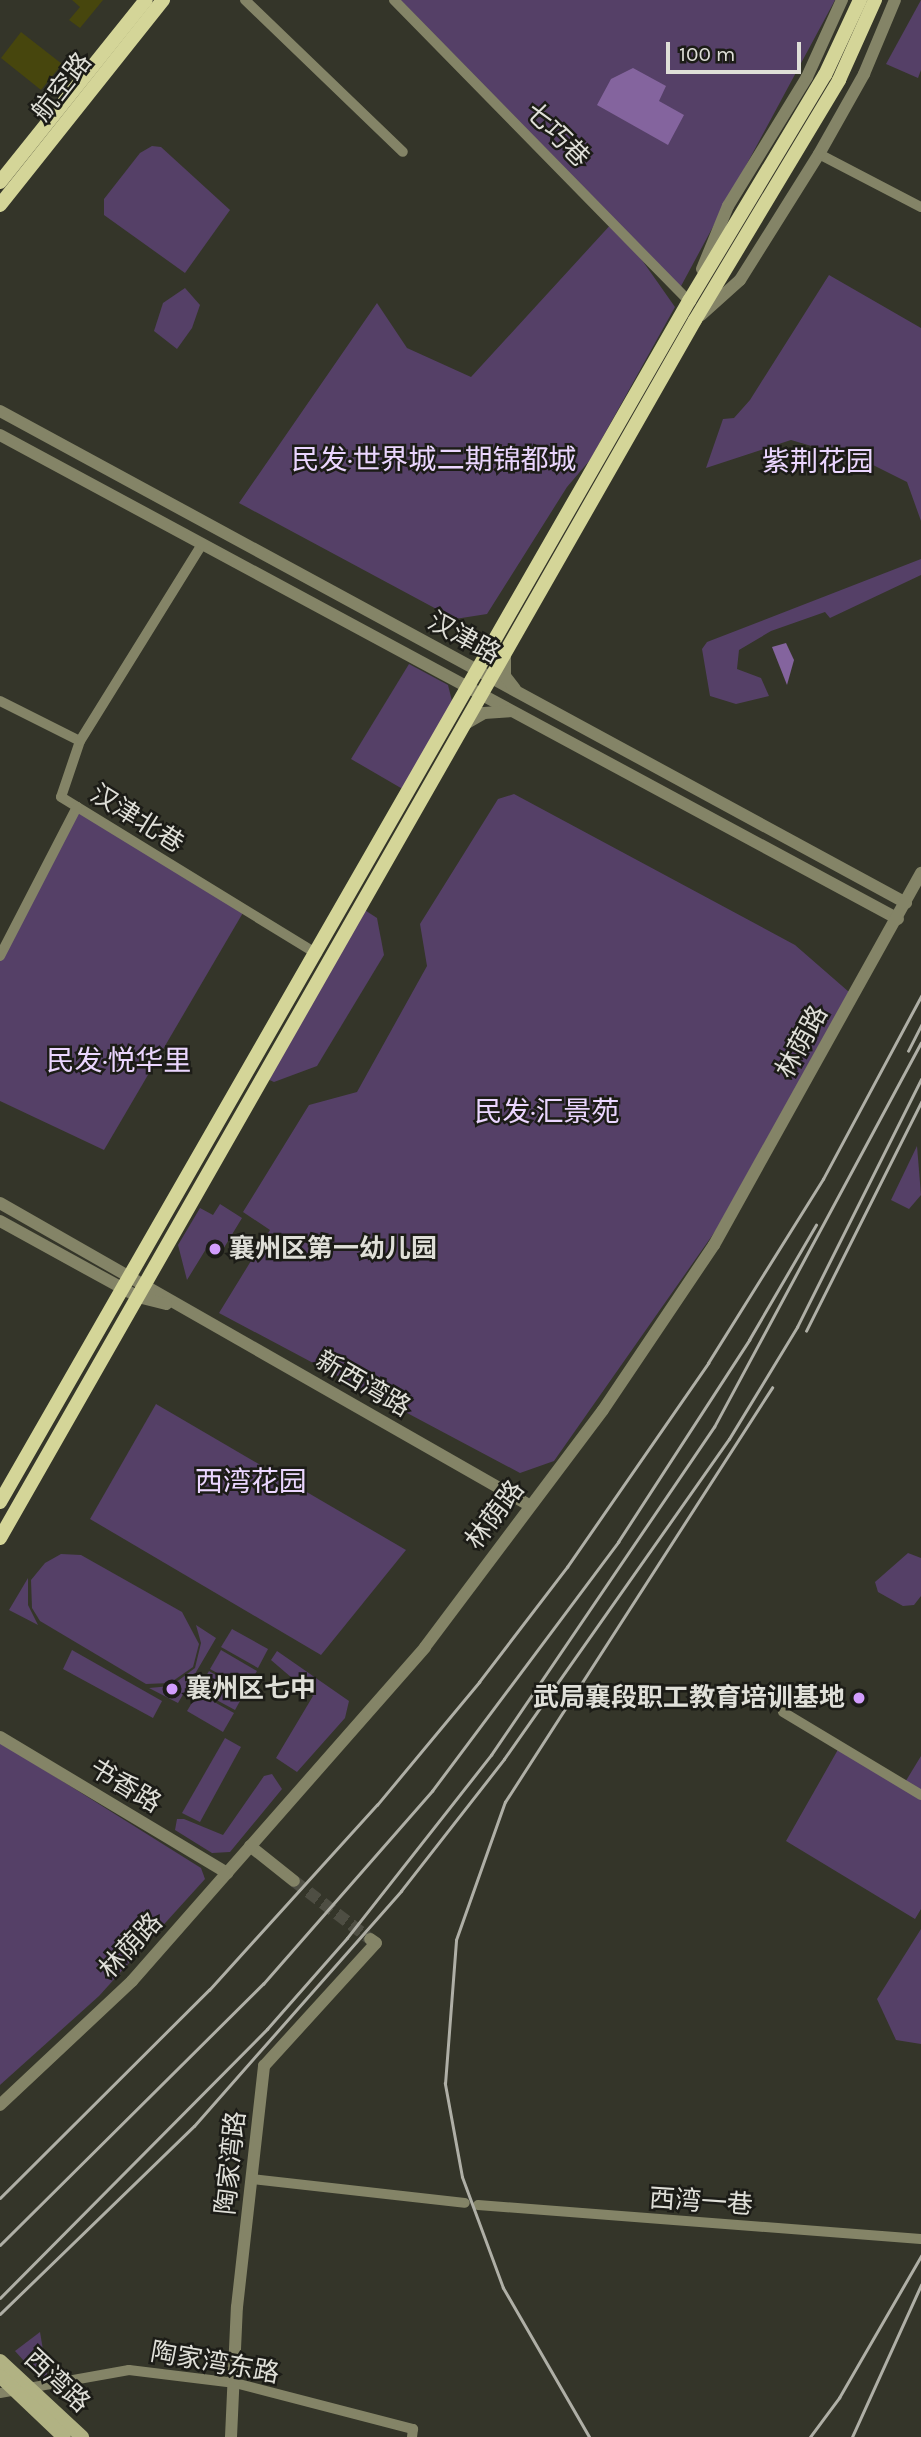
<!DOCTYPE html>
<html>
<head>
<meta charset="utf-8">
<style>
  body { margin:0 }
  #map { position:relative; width:921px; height:2437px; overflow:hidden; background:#343529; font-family:Karla,"Noto Sans SC",sans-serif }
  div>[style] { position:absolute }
  .green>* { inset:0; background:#554067 }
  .water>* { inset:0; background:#84649e }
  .building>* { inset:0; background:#47460d }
  .tertiary-tunnel>* { height:12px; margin-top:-6px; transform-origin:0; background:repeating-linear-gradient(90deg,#4e4e43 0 12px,transparent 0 18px) }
  .minor>* { height:10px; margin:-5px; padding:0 5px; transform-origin:5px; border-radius:5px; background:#848467 }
  .tertiary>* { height:12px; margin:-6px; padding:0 6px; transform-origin:6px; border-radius:6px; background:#848467 }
  .secondary>* { height:14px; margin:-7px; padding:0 7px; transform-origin:7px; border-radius:7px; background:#b1b283 }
  .primary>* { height:14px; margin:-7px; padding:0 7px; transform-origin:7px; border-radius:7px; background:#d4d598 }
  .rail>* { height:2.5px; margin:-1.25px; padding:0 1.25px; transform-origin:1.25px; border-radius:1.25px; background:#afafa6 }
  .dots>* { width:19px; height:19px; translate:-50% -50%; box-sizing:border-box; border:4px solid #1c1c17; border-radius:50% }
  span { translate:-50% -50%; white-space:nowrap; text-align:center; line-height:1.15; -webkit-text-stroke:5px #1c1c17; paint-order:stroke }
  .street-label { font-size:26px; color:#dfdfd8 }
  .poi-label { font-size:26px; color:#dfdfd8; font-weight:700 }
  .left { translate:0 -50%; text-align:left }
  .right { translate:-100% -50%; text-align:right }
  .neighbourhood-label { font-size:28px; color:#ebd6ff }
  .scale { position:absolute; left:666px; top:42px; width:135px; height:32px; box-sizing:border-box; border:4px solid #dfdfd8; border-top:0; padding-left:9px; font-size:21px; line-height:24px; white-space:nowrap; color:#dfdfd8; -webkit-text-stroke:5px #1c1c17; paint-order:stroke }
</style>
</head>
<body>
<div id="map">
  <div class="green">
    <div style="clip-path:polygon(394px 0,835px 0,680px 288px,618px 226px,675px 307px,590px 460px,567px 487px,487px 614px,455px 619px,239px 503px,377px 303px,407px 348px,471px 377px,614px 221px)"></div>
    <div style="clip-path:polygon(921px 0,921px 70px,918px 78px,886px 64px)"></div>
    <div style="clip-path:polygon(152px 146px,161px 147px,230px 210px,185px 273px,104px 215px,104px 199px,140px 153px)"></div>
    <div style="clip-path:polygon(829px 275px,921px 328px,921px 521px,907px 482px,869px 463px,791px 440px,706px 468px,723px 419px,734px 418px,750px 400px)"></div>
    <div style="clip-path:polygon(185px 288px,200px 305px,192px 328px,177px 349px,154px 331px,163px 303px)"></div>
    <div style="clip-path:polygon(921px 559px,921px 575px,830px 618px,825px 612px,771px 631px,739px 650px,737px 669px,761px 678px,769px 696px,736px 704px,710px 696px,702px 649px,707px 642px)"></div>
    <div style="clip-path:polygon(409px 664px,448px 685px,454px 709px,406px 791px,351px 759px)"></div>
    <div style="clip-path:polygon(514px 794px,795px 945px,849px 992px,716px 1230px,554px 1461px,520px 1473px,219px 1313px,270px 1230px,243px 1212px,309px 1105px,357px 1092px,427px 966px,420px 924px,498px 799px)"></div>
    <div style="clip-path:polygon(78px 812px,244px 911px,104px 1150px,0 1101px,0 960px)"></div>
    <div style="clip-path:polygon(360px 907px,377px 918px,384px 955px,317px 1066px,274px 1082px,263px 1077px)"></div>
    <div style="clip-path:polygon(917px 1146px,921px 1195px,909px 1209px,891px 1200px)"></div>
    <div style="clip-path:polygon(220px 1204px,242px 1218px,219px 1256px,206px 1249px,187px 1280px,178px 1245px,200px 1208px,213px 1215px)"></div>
    <div style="clip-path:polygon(156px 1404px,406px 1550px,321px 1655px,90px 1519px)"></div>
    <div style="clip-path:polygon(908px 1553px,921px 1558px,921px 1596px,914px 1605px,903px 1606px,878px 1592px,875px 1582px)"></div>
    <div style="clip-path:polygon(61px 1554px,81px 1555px,182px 1612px,199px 1644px,193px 1667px,170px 1683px,146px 1684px,40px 1621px,32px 1608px,31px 1580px,45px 1563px)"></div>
    <div style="clip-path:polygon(28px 1578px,28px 1605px,38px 1625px,9px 1610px)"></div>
    <div style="clip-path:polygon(196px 1625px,216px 1638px,178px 1703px,149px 1688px,171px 1686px,195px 1668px,201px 1643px)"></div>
    <div style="clip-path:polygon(232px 1629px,268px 1649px,258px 1668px,221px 1647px)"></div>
    <div style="clip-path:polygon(72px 1650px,162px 1701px,153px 1718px,63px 1669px)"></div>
    <div style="clip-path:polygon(221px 1650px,257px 1671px,246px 1689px,210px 1669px)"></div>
    <div style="clip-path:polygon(277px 1651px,349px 1701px,345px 1718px,297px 1772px,276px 1758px,313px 1696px,271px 1660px)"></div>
    <div style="clip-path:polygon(209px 1671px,245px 1692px,235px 1710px,198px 1690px)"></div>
    <div style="clip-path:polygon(198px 1693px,234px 1713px,223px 1732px,187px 1711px)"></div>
    <div style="clip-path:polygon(225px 1738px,241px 1747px,200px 1822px,182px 1813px)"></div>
    <div style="clip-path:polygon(0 1742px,201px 1868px,205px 1879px,99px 1996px,0 2085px)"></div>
    <div style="clip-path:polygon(840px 1746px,904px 1784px,921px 1756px,921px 1909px,915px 1919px,786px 1841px)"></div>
    <div style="clip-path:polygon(272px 1774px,282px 1789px,230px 1852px,212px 1853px,175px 1830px,177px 1819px,184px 1819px,223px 1835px,264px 1776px)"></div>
    <div style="clip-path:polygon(921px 1929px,921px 2044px,896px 2040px,877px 1999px)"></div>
    <div style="clip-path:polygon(40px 2332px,48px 2380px,43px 2382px,15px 2351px)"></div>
  </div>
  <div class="water">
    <div style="clip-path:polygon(633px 68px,666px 86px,659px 101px,684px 115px,668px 145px,597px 105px,611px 79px)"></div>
    <div style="clip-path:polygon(786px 643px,794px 660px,787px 685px,772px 647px)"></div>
  </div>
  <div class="building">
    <div style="clip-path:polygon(72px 0,103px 0,80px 28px,69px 20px,80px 7px)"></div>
    <div style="clip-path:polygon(21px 32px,62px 64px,41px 90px,1px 58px)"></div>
  </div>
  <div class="tertiary-tunnel">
    <div style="left:294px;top:1881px;width:96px;rotate:37.3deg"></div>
  </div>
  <div class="minor">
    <div style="left:245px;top:0;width:219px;rotate:43.9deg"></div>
    <div style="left:394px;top:0;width:421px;rotate:45.6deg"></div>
    <div style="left:819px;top:154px;width:115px;rotate:27.5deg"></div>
    <div style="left:0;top:701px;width:89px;rotate:26.6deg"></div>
    <div style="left:80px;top:741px;width:59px;rotate:108.7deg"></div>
    <div style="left:61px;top:797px;width:300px;rotate:31.5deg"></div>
    <div style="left:80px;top:741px;width:232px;rotate:-58.2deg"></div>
    <div style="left:0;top:956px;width:168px;rotate:-62.7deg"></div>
    <div style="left:783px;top:1712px;width:161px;rotate:31deg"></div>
    <div style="left:252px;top:2179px;width:214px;rotate:6.4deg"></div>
    <div style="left:478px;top:2205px;width:444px;rotate:4.4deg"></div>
    <div style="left:0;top:2393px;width:131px;rotate:-10.1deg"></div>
    <div style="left:129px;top:2370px;width:107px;rotate:7deg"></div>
    <div style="left:235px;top:2383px;width:184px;rotate:14.5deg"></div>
    <div style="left:413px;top:2429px;width:8px;rotate:97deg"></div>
  </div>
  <div class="tertiary">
    <div style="left:702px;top:269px;width:68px;rotate:-67.6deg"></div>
    <div style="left:728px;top:206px;width:151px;rotate:-58.5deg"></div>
    <div style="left:807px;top:77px;width:85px;rotate:-65.6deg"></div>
    <div style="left:701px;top:315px;width:52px;rotate:-41.9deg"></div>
    <div style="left:740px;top:280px;width:149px;rotate:-57.9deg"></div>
    <div style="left:819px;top:154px;width:92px;rotate:-60.6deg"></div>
    <div style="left:864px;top:74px;width:80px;rotate:-67.3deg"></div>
    <div style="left:0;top:411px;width:1031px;rotate:28.5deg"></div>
    <div style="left:0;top:435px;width:1020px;rotate:28.32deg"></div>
    <div style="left:505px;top:654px;width:22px;rotate:90deg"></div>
    <div style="left:505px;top:676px;width:16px;rotate:52deg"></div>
    <div style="left:465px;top:724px;width:22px;rotate:-30deg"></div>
    <div style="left:484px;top:713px;width:26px;rotate:-4deg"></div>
    <div style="left:0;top:1203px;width:609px;rotate:29.72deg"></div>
    <div style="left:0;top:1221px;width:158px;rotate:28.8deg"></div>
    <div style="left:138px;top:1297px;width:29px;rotate:14deg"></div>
    <div style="left:0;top:1737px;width:265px;rotate:30.9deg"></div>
    <div style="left:250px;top:1846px;width:56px;rotate:38.5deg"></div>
    <div style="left:0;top:2105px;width:181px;rotate:-43.2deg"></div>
    <div style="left:132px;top:1981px;width:444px;rotate:-48.7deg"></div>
    <div style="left:425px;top:1647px;width:296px;rotate:-53.1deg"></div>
    <div style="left:603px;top:1410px;width:199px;rotate:-56.1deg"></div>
    <div style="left:714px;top:1245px;width:426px;rotate:-60.9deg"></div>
    <div style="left:231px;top:2437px;width:130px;rotate:-87.4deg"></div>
    <div style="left:237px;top:2307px;width:243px;rotate:-83.6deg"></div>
    <div style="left:264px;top:2066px;width:166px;rotate:-47.7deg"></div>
    <div style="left:376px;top:1943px;width:7px;rotate:-146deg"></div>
  </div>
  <div class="secondary">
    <div style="left:0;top:2361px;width:112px;rotate:42.8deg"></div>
    <div style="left:0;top:2376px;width:88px;rotate:43.6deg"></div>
  </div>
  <div class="primary">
    <div style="left:0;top:182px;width:233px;rotate:-51.3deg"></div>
    <div style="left:0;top:205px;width:262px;rotate:-51.5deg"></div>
    <div style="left:0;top:1502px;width:1385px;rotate:-60.16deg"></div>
    <div style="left:689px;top:301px;width:264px;rotate:-59deg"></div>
    <div style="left:825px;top:75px;width:83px;rotate:-65deg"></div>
    <div style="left:0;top:1538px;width:1402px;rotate:-60.29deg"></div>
    <div style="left:695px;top:320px;width:280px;rotate:-59deg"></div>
    <div style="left:839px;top:80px;width:88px;rotate:-65.8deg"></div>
  </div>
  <div class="rail">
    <div style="left:908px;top:1051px;width:29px;rotate:-63deg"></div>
    <div style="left:806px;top:1331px;width:256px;rotate:-63.3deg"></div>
    <div style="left:0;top:2198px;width:295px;rotate:-44.9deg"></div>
    <div style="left:209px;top:1990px;width:250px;rotate:-47.8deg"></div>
    <div style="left:377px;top:1805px;width:160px;rotate:-50.3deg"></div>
    <div style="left:479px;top:1682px;width:145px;rotate:-52.6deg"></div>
    <div style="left:567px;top:1567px;width:248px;rotate:-55.3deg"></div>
    <div style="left:708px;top:1363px;width:217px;rotate:-58deg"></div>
    <div style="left:823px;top:1179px;width:208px;rotate:-61.8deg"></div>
    <div style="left:0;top:2245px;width:371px;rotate:-44.8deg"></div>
    <div style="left:263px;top:1984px;width:257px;rotate:-48.8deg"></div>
    <div style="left:432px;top:1791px;width:311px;rotate:-53.2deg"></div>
    <div style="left:618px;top:1542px;width:241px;rotate:-57deg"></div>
    <div style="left:749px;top:1340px;width:133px;rotate:-59.8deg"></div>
    <div style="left:0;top:2298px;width:379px;rotate:-45.2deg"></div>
    <div style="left:267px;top:2029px;width:121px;rotate:-48.7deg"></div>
    <div style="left:347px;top:1938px;width:233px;rotate:-51.8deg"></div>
    <div style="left:491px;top:1755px;width:397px;rotate:-55.8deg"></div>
    <div style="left:714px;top:1427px;width:436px;rotate:-61.7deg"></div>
    <div style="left:0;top:2314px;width:270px;rotate:-44.1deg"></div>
    <div style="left:194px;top:2126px;width:313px;rotate:-48.6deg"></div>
    <div style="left:401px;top:1891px;width:167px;rotate:-52deg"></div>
    <div style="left:504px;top:1759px;width:391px;rotate:-54.9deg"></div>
    <div style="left:729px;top:1439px;width:131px;rotate:-58.7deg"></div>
    <div style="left:797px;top:1327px;width:277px;rotate:-63.4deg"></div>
    <div style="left:589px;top:2437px;width:172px;rotate:-120deg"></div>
    <div style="left:503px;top:2288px;width:118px;rotate:-110.3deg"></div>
    <div style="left:462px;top:2177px;width:95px;rotate:-100.4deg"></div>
    <div style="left:445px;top:2084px;width:144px;rotate:-85.6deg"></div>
    <div style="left:456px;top:1940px;width:146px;rotate:-70.5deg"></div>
    <div style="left:505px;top:1802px;width:493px;rotate:-57.2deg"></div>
    <div style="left:810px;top:2437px;width:49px;rotate:-53.4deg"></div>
    <div style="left:839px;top:2398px;width:164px;rotate:-60deg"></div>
    <div style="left:852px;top:2437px;width:167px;rotate:-65.6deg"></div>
  </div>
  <div class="dots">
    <div style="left:215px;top:1249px;background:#d29dfd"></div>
    <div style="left:172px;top:1689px;background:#d29dfd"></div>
    <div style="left:859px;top:1698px;background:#d29dfd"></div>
  </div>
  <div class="street-label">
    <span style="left:62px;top:87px;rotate:-52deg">航空路</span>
    <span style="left:557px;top:135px;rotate:45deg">七巧巷</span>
    <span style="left:464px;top:638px;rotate:29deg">汉津路</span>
    <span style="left:137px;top:819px;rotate:32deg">汉津北巷</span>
    <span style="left:802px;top:1042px;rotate:-61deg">林荫路</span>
    <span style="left:363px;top:1384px;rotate:30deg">新西湾路</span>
    <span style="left:495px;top:1515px;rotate:-53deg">林荫路</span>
    <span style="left:125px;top:1786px;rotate:31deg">书香路</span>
    <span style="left:131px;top:1946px;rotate:-47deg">林荫路</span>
    <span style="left:231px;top:2163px;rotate:-84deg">陶家湾路</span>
    <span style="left:701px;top:2202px;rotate:4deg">西湾一巷</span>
    <span style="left:215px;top:2363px;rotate:10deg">陶家湾东路</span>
    <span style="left:57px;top:2381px;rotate:43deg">西湾路</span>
  </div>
  <div class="poi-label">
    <span class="left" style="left:229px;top:1249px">襄州区第一幼儿园</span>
    <span class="left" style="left:186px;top:1689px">襄州区七中</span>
    <span class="right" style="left:845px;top:1698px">武局襄段职工教育培训基地</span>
  </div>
  <div class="neighbourhood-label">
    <span style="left:434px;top:460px">民发·世界城二期锦都城</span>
    <span style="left:818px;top:462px">紫荆花园</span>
    <span style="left:119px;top:1061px">民发·悦华里</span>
    <span style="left:547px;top:1112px">民发·汇景苑</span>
    <span style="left:251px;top:1482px">西湾花园</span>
  </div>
  <div class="scale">100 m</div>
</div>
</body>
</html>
